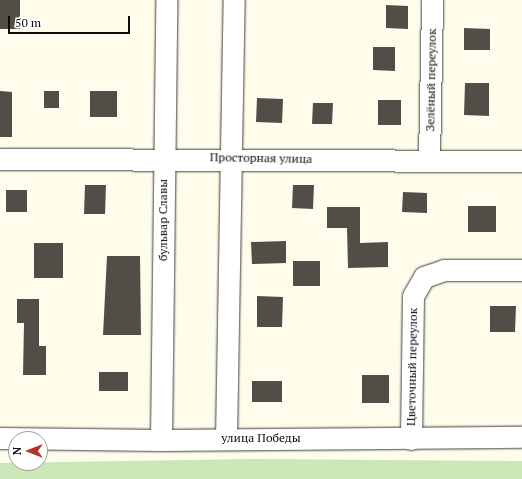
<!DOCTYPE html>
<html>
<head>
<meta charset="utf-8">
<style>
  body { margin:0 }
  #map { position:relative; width:522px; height:479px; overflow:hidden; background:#fefcea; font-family:"PT Serif",serif }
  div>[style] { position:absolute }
  .green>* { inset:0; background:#cbe6b7 }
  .building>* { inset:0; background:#534d48 }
  .roads { filter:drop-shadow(0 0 1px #3e3e3e) drop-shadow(0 0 1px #3e3e3e) }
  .minor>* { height:21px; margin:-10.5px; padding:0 10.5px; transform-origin:10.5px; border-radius:10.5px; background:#fff }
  span { translate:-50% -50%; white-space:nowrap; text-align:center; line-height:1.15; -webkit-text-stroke:4px #fff; paint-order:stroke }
  .street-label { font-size:12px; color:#0b0b0b }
  .north { position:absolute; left:8px; top:431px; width:40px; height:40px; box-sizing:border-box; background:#fff; border:1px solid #9d9d9d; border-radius:50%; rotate:270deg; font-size:11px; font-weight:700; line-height:16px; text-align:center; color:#0b0b0b }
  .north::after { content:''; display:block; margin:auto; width:14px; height:18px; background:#b2312c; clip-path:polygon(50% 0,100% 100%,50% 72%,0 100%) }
  .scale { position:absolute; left:8px; top:16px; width:122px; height:18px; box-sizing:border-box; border:2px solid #0b0b0b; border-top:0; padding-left:5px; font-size:12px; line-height:14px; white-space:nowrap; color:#0b0b0b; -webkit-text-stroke:3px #fff; paint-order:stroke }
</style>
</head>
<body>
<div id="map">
  <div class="green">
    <div style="clip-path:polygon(254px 459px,522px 461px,522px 479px,0 479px,0 463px)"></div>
  </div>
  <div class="building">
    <div style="clip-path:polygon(0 0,20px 0,20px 29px,0 29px)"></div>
    <div style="clip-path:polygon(386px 5px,408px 6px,408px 29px,386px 28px)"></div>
    <div style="clip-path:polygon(464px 28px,490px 29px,490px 50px,464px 50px)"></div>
    <div style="clip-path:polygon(373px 47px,395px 47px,395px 71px,373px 70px)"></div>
    <div style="clip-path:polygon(465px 83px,489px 83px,489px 116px,464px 115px)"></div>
    <div style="clip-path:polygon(0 91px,12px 92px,12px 137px,0 137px)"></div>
    <div style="clip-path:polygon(44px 91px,59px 91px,59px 108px,44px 108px)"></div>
    <div style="clip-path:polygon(90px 91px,117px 91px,117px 117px,90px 117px)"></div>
    <div style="clip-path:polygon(257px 98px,283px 99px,282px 123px,256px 122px)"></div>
    <div style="clip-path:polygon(378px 100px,401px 100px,401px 125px,378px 125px)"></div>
    <div style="clip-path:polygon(313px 103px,333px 103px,332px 124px,312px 124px)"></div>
    <div style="clip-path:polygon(85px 185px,106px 185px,105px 214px,84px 214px)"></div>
    <div style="clip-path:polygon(293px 185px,314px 185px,313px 209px,292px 208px)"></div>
    <div style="clip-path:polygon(6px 190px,27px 190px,27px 212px,6px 212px)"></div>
    <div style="clip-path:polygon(403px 192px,427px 193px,427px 213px,402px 212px)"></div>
    <div style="clip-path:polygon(468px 206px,496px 206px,496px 232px,468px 232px)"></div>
    <div style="clip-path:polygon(327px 207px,360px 207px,360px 243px,388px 242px,388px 267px,348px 268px,347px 228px,327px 228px)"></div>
    <div style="clip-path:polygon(286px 241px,286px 263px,252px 264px,251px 242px)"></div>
    <div style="clip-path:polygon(34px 243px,63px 243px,63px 278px,34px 278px)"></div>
    <div style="clip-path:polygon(107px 256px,140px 256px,141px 335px,103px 335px)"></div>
    <div style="clip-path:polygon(293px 261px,320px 261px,320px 286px,293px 286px)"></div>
    <div style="clip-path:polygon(257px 296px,283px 297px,282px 327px,257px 327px)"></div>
    <div style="clip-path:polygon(17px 299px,39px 299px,39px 346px,46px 346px,46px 375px,23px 375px,24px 323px,17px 323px)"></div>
    <div style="clip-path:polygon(490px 306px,516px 306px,515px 332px,490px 332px)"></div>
    <div style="clip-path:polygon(99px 372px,128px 372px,128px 391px,99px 391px)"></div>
    <div style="clip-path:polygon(362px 375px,389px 375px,389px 403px,362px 403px)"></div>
    <div style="clip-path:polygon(252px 381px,282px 381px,282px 402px,252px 402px)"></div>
  </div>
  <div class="roads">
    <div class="minor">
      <div style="left:0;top:159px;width:522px;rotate:0.22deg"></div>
      <div style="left:429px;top:160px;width:160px;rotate:-88.9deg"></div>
      <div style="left:0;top:438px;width:161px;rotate:0.7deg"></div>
      <div style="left:161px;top:440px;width:361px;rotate:-0.5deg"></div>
      <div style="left:226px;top:438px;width:438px;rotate:-89deg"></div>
      <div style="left:411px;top:439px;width:143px;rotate:-89.2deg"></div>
      <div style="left:413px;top:296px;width:22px;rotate:-60deg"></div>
      <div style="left:424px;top:277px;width:21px;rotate:-19deg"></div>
      <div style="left:444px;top:270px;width:78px"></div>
      <div style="left:161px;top:440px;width:440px;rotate:-89.3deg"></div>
    </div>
  </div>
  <div class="street-label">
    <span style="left:431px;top:80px;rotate:-89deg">Зелёный переулок</span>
    <span style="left:261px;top:158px;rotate:1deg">Просторная улица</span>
    <span style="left:163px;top:220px;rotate:-90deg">бульвар Славы</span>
    <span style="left:412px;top:367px;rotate:-89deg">Цветочный переулок</span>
    <span style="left:261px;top:438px">улица Победы</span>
  </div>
  <div class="north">N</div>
  <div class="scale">50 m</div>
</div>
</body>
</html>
